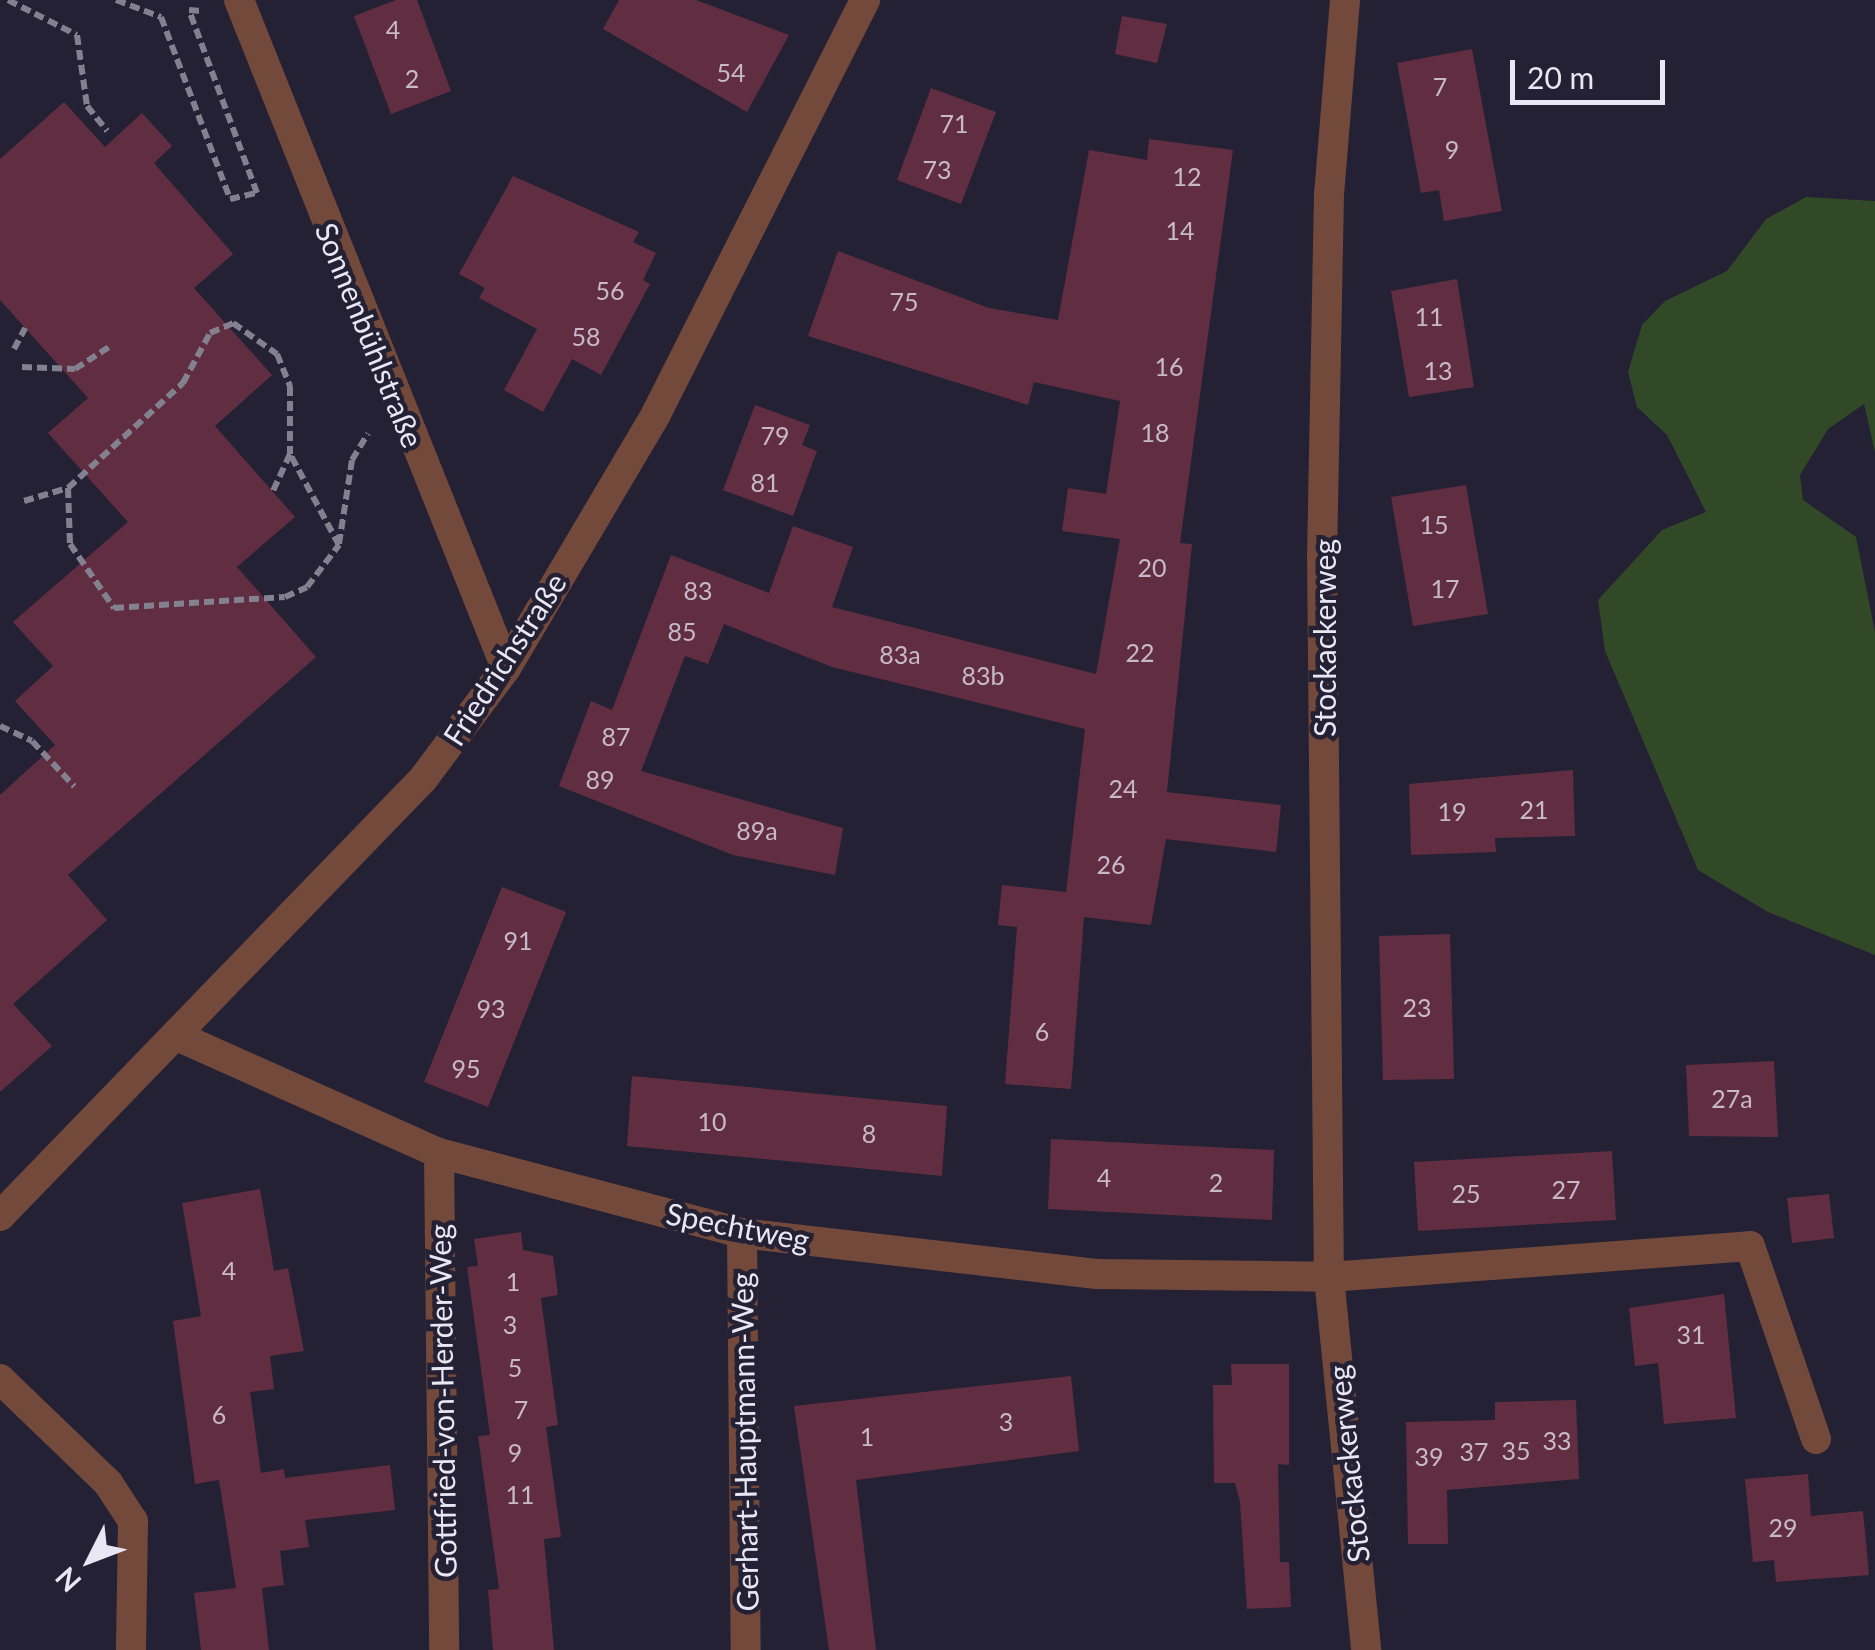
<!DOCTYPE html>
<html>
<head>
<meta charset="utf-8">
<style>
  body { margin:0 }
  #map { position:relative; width:1875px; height:1650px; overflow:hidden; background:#242134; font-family:Lato,sans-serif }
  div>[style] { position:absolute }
  .green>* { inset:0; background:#324927 }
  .building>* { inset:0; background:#612e41 }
  .path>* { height:6px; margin-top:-3px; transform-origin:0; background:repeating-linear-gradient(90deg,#838090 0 10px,transparent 0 15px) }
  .street>* { height:30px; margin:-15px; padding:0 15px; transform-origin:15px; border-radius:15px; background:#73493b }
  span { translate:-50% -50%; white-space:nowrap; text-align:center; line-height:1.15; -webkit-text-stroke:9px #242134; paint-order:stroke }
  .number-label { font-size:25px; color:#c7b9c7 }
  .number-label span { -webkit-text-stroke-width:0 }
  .street-label { font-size:30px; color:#e9e7f4 }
  .north { position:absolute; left:40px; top:1510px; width:100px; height:100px; -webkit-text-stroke:8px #242134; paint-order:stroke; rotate:228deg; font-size:28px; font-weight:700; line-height:40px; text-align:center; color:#e9e7f4 }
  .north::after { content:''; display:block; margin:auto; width:35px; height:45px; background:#e9e7f4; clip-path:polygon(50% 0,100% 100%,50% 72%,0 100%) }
  .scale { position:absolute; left:1510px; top:60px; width:155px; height:45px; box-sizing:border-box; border:5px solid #e9e7f4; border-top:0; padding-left:12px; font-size:30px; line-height:35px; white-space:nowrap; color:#e9e7f4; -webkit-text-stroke:8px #242134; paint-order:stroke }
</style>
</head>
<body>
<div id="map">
  <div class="green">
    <div style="clip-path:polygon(1806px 197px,1875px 201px,1875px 452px,1864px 404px,1828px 429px,1800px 475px,1803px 500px,1856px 537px,1875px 632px,1875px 955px,1768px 912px,1698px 870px,1605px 651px,1598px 600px,1662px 530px,1706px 512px,1667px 435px,1637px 407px,1628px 372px,1642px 325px,1665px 301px,1727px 271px,1766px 219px)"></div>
  </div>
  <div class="building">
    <div style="clip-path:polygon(396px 0,417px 0,451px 91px,391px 114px,354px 16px)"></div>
    <div style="clip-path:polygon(619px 0,696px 0,789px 35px,747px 112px,603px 29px)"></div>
    <div style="clip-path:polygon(1122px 16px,1167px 24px,1157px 63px,1115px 54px)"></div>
    <div style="clip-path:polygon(1472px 49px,1502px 211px,1444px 221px,1439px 190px,1421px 193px,1397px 63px)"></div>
    <div style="clip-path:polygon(931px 88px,996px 112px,961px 204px,897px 180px)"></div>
    <div style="clip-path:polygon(64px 102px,105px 147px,142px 113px,172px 146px,154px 163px,233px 254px,194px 288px,272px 375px,215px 426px,295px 517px,237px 567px,316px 657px,68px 875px,107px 920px,13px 1004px,52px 1046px,0 1092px,0 795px,55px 745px,15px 701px,53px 666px,13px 622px,128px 522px,48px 433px,88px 398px,0 300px,0 159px)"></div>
    <div style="clip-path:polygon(1149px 139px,1233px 150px,1180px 543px,1192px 544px,1167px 792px,1281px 805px,1276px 852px,1166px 839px,1151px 925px,1084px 917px,1071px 1089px,1005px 1084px,1017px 927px,998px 925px,1002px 885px,1066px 892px,1085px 729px,832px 667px,724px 624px,708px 664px,685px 656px,641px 771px,843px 828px,835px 875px,733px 855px,559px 786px,591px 701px,612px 710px,671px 555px,769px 593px,793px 526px,853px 547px,832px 607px,1096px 674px,1120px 539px,1062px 531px,1068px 488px,1106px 494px,1120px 401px,1034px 382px,1028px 405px,808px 336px,838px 251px,989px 308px,1058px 320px,1089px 150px,1147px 160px)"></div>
    <div style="clip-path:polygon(513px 176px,639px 232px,633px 242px,656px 253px,643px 280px,650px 284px,601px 375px,572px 359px,543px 412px,504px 390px,537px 329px,479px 298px,485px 288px,459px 274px)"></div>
    <div style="clip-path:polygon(1457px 279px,1474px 387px,1409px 397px,1391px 291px)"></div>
    <div style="clip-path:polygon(755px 405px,810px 425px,802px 445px,817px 451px,793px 516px,723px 490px)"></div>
    <div style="clip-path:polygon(1466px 485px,1488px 614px,1413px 626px,1391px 497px)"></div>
    <div style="clip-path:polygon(1573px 770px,1575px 836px,1495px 838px,1496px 852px,1411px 855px,1409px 784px)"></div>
    <div style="clip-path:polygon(502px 887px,566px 912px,488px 1107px,424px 1082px)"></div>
    <div style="clip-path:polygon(1450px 934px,1454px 1079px,1383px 1080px,1379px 936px)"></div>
    <div style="clip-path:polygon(1774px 1061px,1778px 1137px,1689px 1136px,1686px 1065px)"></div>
    <div style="clip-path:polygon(632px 1076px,947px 1106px,942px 1176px,627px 1146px)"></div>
    <div style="clip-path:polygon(1051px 1139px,1274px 1150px,1272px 1220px,1048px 1209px)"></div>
    <div style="clip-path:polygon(1612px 1151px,1616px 1220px,1418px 1231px,1414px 1162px)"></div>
    <div style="clip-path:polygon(260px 1189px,274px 1271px,288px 1268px,304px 1351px,270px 1356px,274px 1389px,250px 1392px,261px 1473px,284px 1469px,285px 1478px,390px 1465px,395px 1510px,305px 1520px,309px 1547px,280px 1551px,284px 1585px,262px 1588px,269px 1650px,201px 1650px,194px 1593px,236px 1588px,219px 1480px,195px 1484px,189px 1439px,173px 1321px,201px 1316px,182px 1203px)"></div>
    <div style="clip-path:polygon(1829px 1194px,1834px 1238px,1792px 1243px,1787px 1198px)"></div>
    <div style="clip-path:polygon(521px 1232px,523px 1250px,553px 1256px,558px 1295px,541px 1298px,558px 1425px,546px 1427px,561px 1537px,544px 1539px,554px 1650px,493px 1650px,488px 1590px,499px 1589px,478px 1436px,490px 1435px,467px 1267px,478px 1266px,474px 1239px)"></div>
    <div style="clip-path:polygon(1724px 1294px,1736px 1418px,1664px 1424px,1658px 1363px,1635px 1366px,1629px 1308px)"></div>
    <div style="clip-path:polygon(1231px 1364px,1289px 1364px,1289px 1465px,1278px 1464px,1280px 1562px,1289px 1562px,1291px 1607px,1247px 1609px,1240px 1502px,1235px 1483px,1214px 1483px,1213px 1385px,1232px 1385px)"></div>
    <div style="clip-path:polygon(1071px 1376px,1079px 1451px,856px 1480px,876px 1650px,829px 1650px,794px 1406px)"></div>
    <div style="clip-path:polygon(1576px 1400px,1579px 1479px,1447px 1490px,1448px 1544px,1408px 1544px,1406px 1422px,1495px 1420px,1495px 1402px)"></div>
    <div style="clip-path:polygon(1808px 1474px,1811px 1516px,1863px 1511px,1869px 1575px,1776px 1582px,1774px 1560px,1753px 1562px,1745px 1479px)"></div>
  </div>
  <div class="path">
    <div style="left:8px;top:0;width:77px;rotate:26.9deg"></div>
    <div style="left:77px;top:35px;width:72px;rotate:82deg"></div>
    <div style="left:87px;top:106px;width:32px;rotate:51deg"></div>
    <div style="left:116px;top:0;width:48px;rotate:20.7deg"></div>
    <div style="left:161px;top:17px;width:195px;rotate:69.2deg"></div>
    <div style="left:230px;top:199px;width:28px;rotate:-13deg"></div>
    <div style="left:257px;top:193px;width:195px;rotate:-110.4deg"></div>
    <div style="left:189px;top:10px;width:12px;rotate:5deg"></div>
    <div style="left:14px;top:349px;width:24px;rotate:-62deg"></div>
    <div style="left:22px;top:367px;width:53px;rotate:2.2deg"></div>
    <div style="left:75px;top:369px;width:40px;rotate:-32.9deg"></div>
    <div style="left:68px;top:488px;width:56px;rotate:88deg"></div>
    <div style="left:70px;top:544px;width:78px;rotate:55.5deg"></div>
    <div style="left:114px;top:608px;width:171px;rotate:-3.7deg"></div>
    <div style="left:285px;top:597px;width:24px;rotate:-24deg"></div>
    <div style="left:307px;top:587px;width:53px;rotate:-52.7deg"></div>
    <div style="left:339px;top:545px;width:103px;rotate:-118.3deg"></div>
    <div style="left:290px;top:454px;width:41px;rotate:114.7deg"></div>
    <div style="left:24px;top:501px;width:46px;rotate:-16.5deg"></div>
    <div style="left:68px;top:488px;width:156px;rotate:-42.4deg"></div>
    <div style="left:183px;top:383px;width:57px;rotate:-61.6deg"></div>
    <div style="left:210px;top:333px;width:25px;rotate:-23deg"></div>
    <div style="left:233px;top:323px;width:54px;rotate:35.2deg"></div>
    <div style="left:277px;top:354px;width:35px;rotate:68deg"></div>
    <div style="left:290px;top:386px;width:68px;rotate:90deg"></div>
    <div style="left:339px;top:544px;width:85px;rotate:-81.2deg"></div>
    <div style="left:352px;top:460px;width:31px;rotate:-59deg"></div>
    <div style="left:0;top:726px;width:35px;rotate:25deg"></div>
    <div style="left:32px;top:741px;width:62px;rotate:47deg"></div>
  </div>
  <div class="street">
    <div style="left:239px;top:0;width:719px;rotate:68.21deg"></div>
    <div style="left:1345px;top:0;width:194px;rotate:94.7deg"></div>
    <div style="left:1329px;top:193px;width:361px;rotate:91.1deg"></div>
    <div style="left:1322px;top:554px;width:723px;rotate:89.45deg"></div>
    <div style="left:1329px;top:1277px;width:375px;rotate:84.3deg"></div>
    <div style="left:177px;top:1036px;width:287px;rotate:24.1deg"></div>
    <div style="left:439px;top:1153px;width:313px;rotate:14.8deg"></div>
    <div style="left:742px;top:1233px;width:359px;rotate:6.6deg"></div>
    <div style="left:1099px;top:1274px;width:230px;rotate:0.7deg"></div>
    <div style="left:1329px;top:1277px;width:422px;rotate:-4.2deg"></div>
    <div style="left:1750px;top:1246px;width:204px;rotate:71.1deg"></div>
    <div style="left:439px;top:1153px;width:497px;rotate:89.4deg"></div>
    <div style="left:0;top:1216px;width:608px;rotate:-45.93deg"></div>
    <div style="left:423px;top:779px;width:139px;rotate:-53.2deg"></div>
    <div style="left:506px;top:668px;width:295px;rotate:-59.4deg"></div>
    <div style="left:656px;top:414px;width:464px;rotate:-63.2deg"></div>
    <div style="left:742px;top:1233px;width:417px;rotate:89.5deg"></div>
    <div style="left:0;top:1379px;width:150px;rotate:43.9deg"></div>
    <div style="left:108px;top:1483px;width:45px;rotate:56.7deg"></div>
    <div style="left:133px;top:1521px;width:129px;rotate:90.9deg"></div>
  </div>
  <div class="number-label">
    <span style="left:393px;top:29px">4</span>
    <span style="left:731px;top:72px">54</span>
    <span style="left:412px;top:78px">2</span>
    <span style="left:1440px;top:86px">7</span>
    <span style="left:954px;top:123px">71</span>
    <span style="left:1452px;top:149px">9</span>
    <span style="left:937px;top:169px">73</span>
    <span style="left:1187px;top:176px">12</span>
    <span style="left:1180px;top:230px">14</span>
    <span style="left:610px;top:290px">56</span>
    <span style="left:904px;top:301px">75</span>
    <span style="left:1429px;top:316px">11</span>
    <span style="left:586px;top:336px">58</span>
    <span style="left:1169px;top:366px">16</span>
    <span style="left:1438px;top:370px">13</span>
    <span style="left:1155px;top:432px">18</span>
    <span style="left:775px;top:435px">79</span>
    <span style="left:765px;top:482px">81</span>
    <span style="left:1434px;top:524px">15</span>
    <span style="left:1152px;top:567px">20</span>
    <span style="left:1445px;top:588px">17</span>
    <span style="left:698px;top:590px">83</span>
    <span style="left:682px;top:631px">85</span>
    <span style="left:1140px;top:652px">22</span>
    <span style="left:900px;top:654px">83a</span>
    <span style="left:983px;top:675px">83b</span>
    <span style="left:616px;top:736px">87</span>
    <span style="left:600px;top:779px">89</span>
    <span style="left:1123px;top:788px">24</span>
    <span style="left:1534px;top:809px">21</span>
    <span style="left:1452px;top:811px">19</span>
    <span style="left:757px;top:830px">89a</span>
    <span style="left:1111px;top:864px">26</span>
    <span style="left:518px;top:940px">91</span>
    <span style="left:1417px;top:1007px">23</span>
    <span style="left:491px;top:1008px">93</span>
    <span style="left:1042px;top:1031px">6</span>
    <span style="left:466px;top:1068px">95</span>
    <span style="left:1732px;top:1098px">27a</span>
    <span style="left:712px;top:1121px">10</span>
    <span style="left:869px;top:1133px">8</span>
    <span style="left:1104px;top:1177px">4</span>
    <span style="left:1216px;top:1182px">2</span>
    <span style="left:1566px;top:1189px">27</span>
    <span style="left:1466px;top:1193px">25</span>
    <span style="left:229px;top:1270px">4</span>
    <span style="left:513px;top:1281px">1</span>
    <span style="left:510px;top:1324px">3</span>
    <span style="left:1691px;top:1334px">31</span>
    <span style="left:515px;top:1367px">5</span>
    <span style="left:521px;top:1409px">7</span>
    <span style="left:219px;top:1414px">6</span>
    <span style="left:1006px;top:1421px">3</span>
    <span style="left:867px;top:1436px">1</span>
    <span style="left:1557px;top:1440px">33</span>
    <span style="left:1516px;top:1450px">35</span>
    <span style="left:1474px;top:1451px">37</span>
    <span style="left:515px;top:1452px">9</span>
    <span style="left:1429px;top:1456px">39</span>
    <span style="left:520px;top:1494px">11</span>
    <span style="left:1783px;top:1527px">29</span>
  </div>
  <div class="street-label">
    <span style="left:370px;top:335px;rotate:68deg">Sonnenbühlstraße</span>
    <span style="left:1324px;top:638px;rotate:-90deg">Stockackerweg</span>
    <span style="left:504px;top:659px;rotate:-57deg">Friedrichstraße</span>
    <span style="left:738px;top:1226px;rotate:11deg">Spechtweg</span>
    <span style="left:442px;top:1401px;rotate:-91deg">Gottfried-von-Herder-Weg</span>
    <span style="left:744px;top:1442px;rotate:-91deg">Gerhart-Hauptmann-Weg</span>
    <span style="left:1348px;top:1464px;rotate:-96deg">Stockackerweg</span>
  </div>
  <div class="north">N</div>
  <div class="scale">20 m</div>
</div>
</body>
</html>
